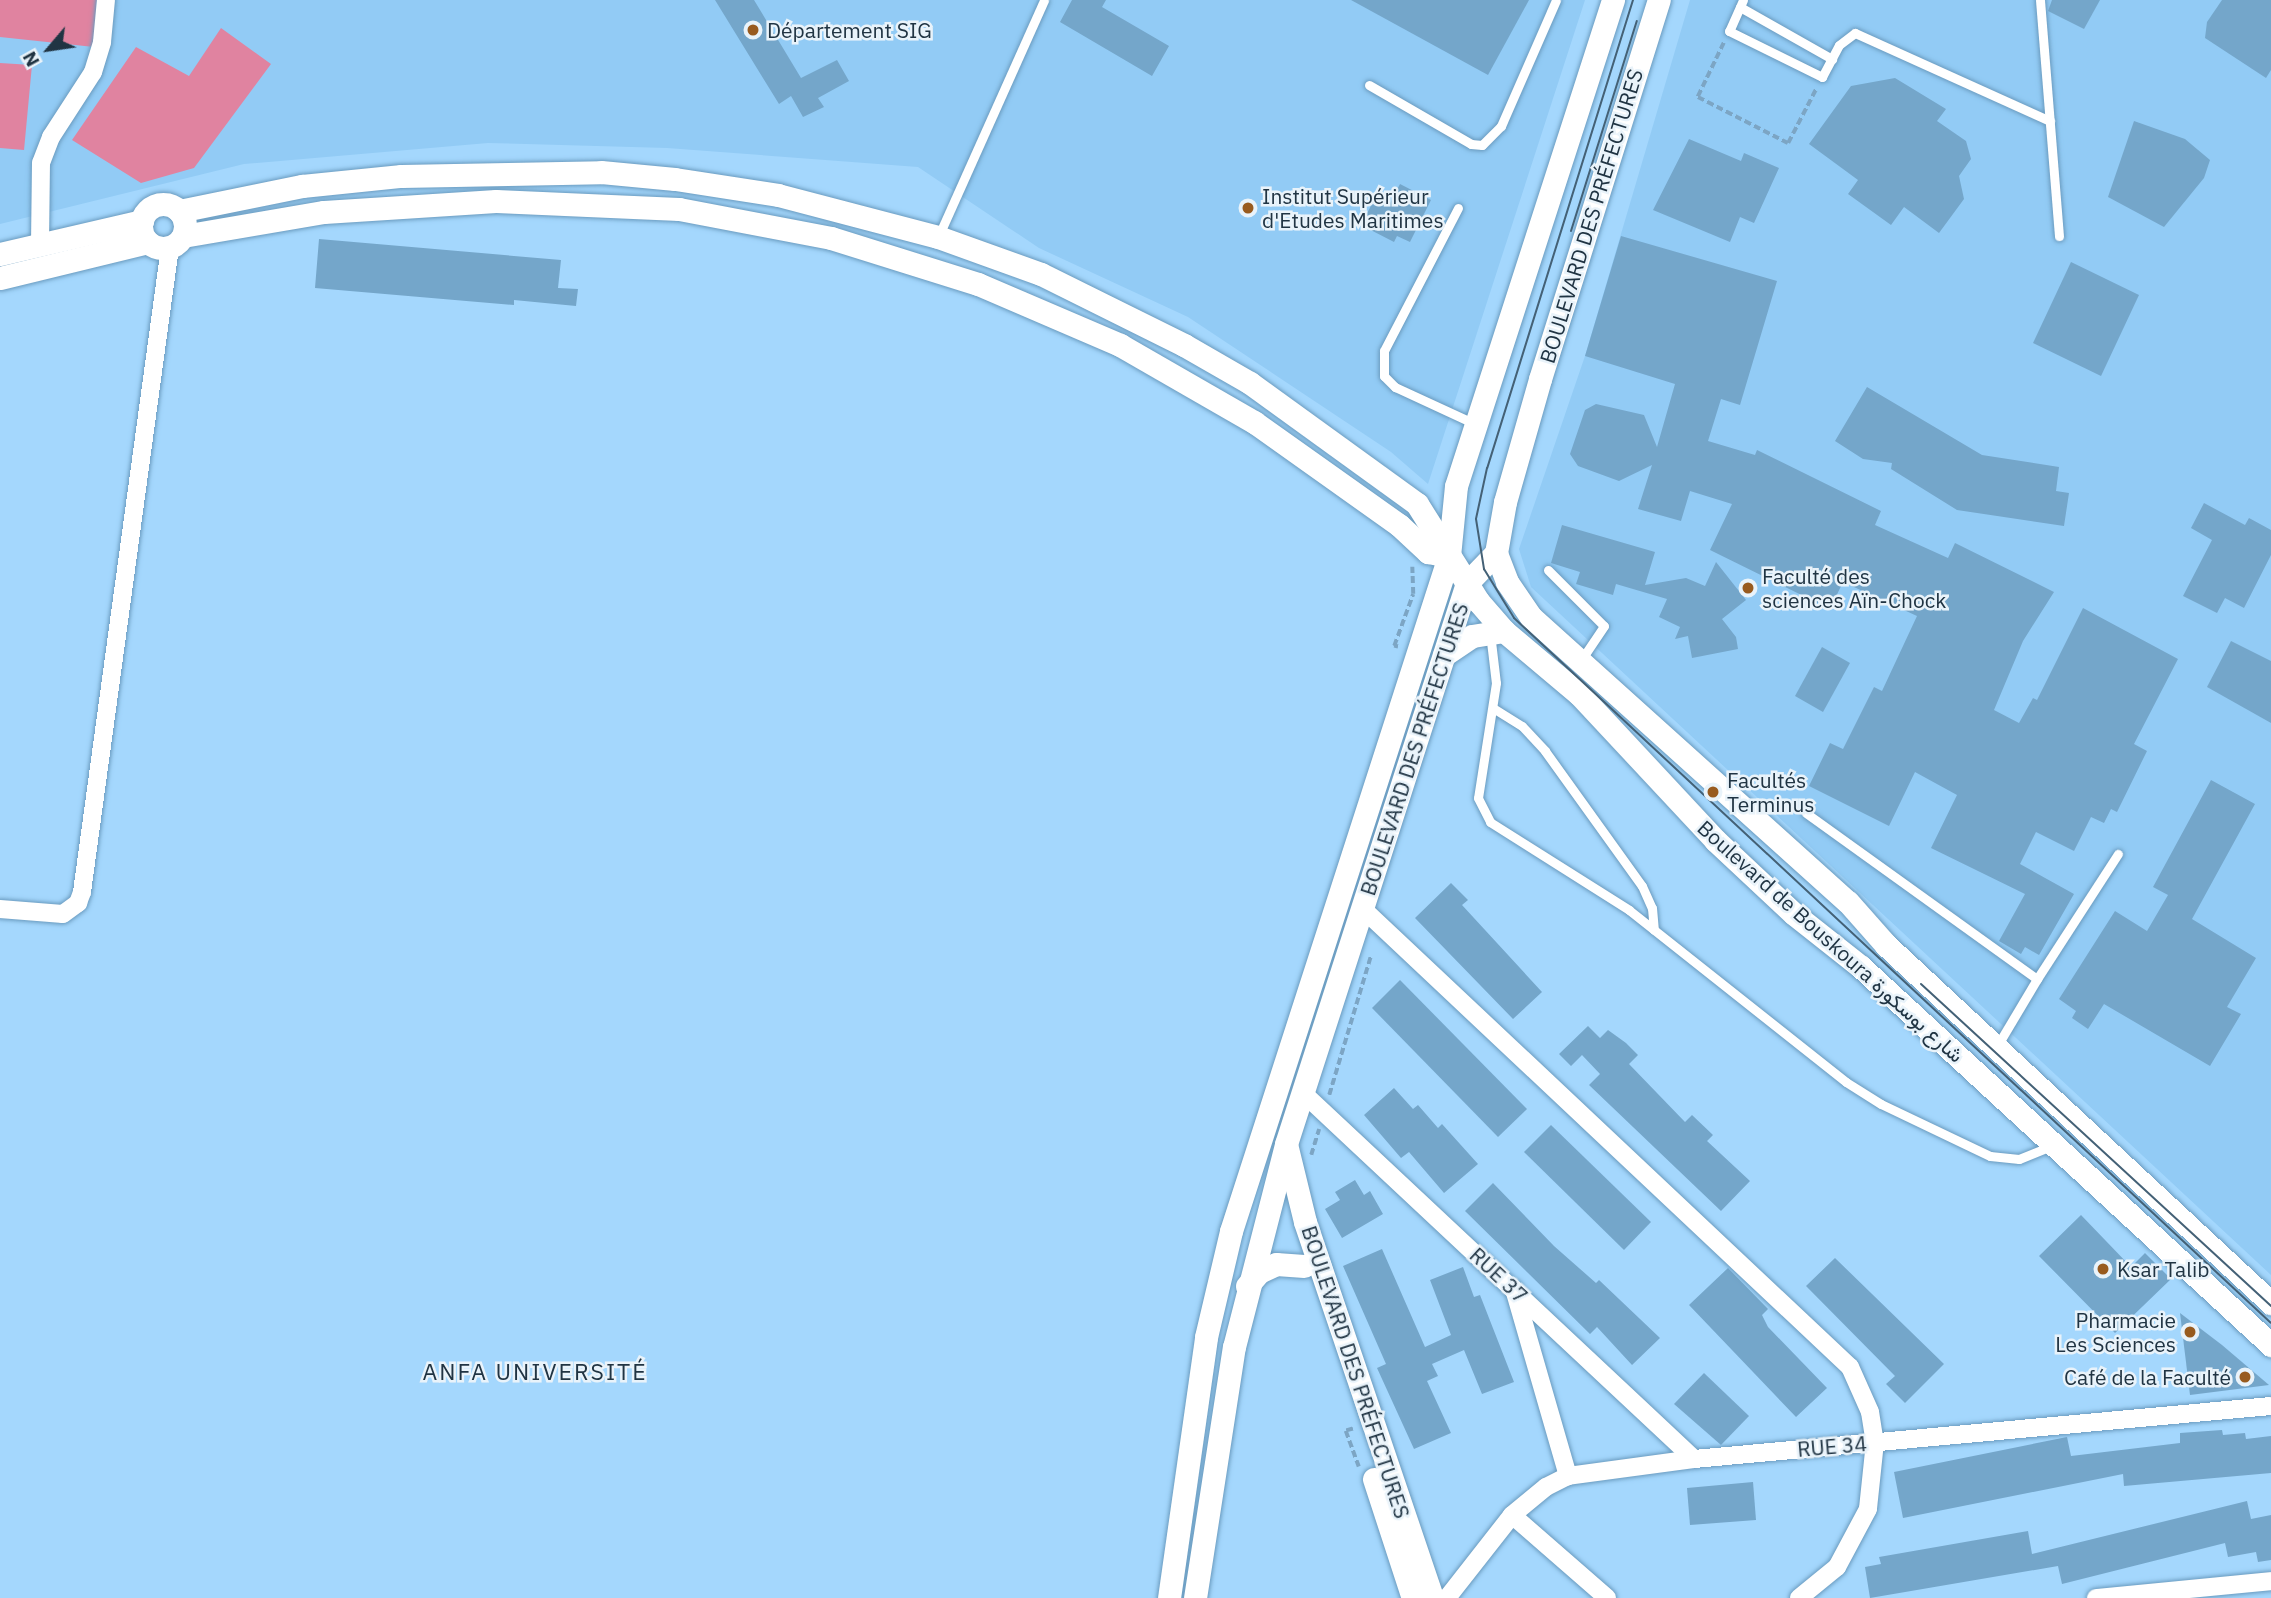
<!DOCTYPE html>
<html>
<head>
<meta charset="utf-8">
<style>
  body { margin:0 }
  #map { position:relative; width:2271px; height:1598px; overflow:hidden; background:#a4d7fd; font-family:"IBM Plex Sans",Vazirmatn,sans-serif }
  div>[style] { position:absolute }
  .built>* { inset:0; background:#92cbf5 }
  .green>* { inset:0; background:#e083a0 }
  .building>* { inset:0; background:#74a6ca }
  .path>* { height:3.5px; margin-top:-1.75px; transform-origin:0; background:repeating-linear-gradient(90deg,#7ca5c4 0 7px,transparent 0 10.5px) }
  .roads { filter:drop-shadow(0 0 2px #6a9bbf) drop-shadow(0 0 2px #6a9bbf) }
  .service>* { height:9px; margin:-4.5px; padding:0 4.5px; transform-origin:4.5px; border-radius:4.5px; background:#fff }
  .minor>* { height:18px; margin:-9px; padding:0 9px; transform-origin:9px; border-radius:9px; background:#fff }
  .tertiary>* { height:23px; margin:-11.5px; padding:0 11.5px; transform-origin:11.5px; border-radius:11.5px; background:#fff }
  .tertiary>.ring { margin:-11.5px; padding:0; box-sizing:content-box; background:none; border:23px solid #fff; border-radius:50% }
  .tram>* { height:2px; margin:-1px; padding:0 1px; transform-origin:1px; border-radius:1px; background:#446176 }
  .dots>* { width:19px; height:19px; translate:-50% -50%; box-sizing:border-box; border:4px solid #e9f3fa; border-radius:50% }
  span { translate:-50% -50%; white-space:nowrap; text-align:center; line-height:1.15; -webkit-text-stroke:5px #e9f3fa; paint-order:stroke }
  .poi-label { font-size:21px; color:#203443 }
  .left { translate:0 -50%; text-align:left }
  .right { translate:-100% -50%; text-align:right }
  .street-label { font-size:21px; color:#203443 }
  .neighbourhood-label { font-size:23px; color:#203443; letter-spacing:2px }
  .north { position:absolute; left:14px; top:14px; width:70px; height:70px; -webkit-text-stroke:5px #e9f3fa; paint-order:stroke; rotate:241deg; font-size:19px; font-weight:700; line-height:28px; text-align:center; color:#203443 }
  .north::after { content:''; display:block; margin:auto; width:24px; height:32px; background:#203443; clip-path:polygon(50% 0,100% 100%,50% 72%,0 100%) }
</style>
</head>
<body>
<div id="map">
  <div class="built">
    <div style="clip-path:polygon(0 0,1585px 0,1428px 484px,1391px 452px,1188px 317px,1039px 248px,918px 167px,667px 148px,488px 143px,244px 164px,0 224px)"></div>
    <div style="clip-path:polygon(1690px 0,2271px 0,2271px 1275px,1531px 587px,1519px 549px,1585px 356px)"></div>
  </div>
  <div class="green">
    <div style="clip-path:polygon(0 0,97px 0,94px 47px,0 37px)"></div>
    <div style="clip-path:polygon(221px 28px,271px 64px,194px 168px,141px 183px,72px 140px,136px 47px,189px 76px)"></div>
    <div style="clip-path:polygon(0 63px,32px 65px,24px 150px,0 148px)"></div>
  </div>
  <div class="building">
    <div style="clip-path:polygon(715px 0,754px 0,801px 78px,837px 60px,849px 81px,818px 98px,824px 107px,803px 117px,791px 96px,779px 104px)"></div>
    <div style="clip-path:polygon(1072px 0,1106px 0,1102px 7px,1169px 46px,1152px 76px,1060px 22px)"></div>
    <div style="clip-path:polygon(1351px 0,1529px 0,1488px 75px)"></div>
    <div style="clip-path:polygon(2052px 0,2100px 0,2084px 29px,2048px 11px)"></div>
    <div style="clip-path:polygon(2222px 0,2271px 0,2271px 70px,2266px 78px,2205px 38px,2207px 22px)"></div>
    <div style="clip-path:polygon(1895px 78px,1946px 109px,1937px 121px,1966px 141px,1971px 159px,1959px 176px,1964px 199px,1939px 233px,1904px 207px,1891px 225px,1848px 194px,1858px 180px,1809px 144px,1851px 86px)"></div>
    <div style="clip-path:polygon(2134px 121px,2185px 139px,2210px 160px,2204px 178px,2164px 227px,2108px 197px)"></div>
    <div style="clip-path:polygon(1689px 139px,1741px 161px,1744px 153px,1779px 168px,1754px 223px,1740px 217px,1730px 242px,1653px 210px)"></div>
    <div style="clip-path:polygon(1400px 184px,1431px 200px,1410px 242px,1397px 236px,1394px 242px,1361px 225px,1375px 198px,1389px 205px)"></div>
    <div style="clip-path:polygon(1621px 236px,1777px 281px,1740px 405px,1721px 399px,1708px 441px,1755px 455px,1757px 450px,1881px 511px,1875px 525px,1948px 558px,1955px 543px,2054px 592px,2023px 641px,1994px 710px,2019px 723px,2033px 698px,2037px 700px,2083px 608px,2178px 659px,2134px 744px,2147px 751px,2117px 812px,2111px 809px,2104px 823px,2091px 817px,2074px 851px,2036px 832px,2020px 864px,2074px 894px,2039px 955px,2025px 947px,2021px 954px,1999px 941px,2025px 894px,1931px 848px,1957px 795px,1915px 772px,1889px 826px,1809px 786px,1830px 743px,1843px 749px,1874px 687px,1882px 691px,1917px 616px,1843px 582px,1830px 609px,1710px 550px,1732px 504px,1690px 491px,1681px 521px,1638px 509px,1652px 465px,1619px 481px,1578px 466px,1570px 454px,1585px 410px,1596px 404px,1644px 415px,1657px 447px,1675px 384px,1585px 356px)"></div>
    <div style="clip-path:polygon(319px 239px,561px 260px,558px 288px,578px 289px,576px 306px,514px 300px,514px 305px,315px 288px)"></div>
    <div style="clip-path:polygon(2071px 262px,2139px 295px,2101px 376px,2033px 343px)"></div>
    <div style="clip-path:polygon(1867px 387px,1982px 455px,2059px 467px,2056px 491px,2069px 493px,2064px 526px,1957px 510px,1891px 469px,1892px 463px,1863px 459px,1835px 441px)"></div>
    <div style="clip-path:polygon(2204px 503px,2245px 525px,2249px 518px,2271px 530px,2271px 555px,2244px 608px,2225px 598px,2217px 613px,2183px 596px,2212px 540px,2191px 528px)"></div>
    <div style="clip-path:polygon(1562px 525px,1655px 552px,1645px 585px,1686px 578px,1705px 586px,1716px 562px,1746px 600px,1722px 619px,1736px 637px,1738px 649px,1692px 658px,1688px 636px,1675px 639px,1680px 627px,1659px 617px,1667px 599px,1616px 584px,1613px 595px,1576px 584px,1580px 572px,1551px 563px)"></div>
    <div style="clip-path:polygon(2231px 641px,2271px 661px,2271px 723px,2207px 687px)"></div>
    <div style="clip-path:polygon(1822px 647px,1850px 663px,1823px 712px,1795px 696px)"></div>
    <div style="clip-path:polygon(2211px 780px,2255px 804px,2192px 919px,2256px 958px,2227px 1007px,2241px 1014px,2210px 1066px,2104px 1004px,2088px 1029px,2072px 1018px,2076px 1011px,2059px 999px,2115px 911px,2147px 931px,2168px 895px,2153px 887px)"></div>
    <div style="clip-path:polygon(1451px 883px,1468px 900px,1462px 905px,1542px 992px,1513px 1019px,1415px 918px)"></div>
    <div style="clip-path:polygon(1400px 980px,1527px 1109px,1498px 1137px,1372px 1008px)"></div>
    <div style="clip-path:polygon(1588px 1026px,1600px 1038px,1608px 1030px,1626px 1043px,1638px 1055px,1629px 1064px,1685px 1122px,1692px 1115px,1713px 1135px,1707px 1141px,1750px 1181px,1721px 1211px,1589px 1085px,1600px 1074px,1582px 1055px,1571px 1066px,1559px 1054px)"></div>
    <div style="clip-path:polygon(1394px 1088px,1413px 1109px,1418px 1105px,1438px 1128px,1442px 1124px,1478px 1164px,1444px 1193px,1409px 1152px,1401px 1158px,1364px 1115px)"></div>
    <div style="clip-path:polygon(1551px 1125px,1651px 1222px,1624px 1250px,1524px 1152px)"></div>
    <div style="clip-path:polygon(1355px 1180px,1364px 1195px,1370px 1191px,1383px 1214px,1342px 1238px,1325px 1209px,1340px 1200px,1335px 1192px)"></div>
    <div style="clip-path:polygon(1493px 1183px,1554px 1246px,1596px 1283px,1599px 1280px,1660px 1338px,1632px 1365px,1597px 1327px,1590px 1334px,1465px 1211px)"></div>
    <div style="clip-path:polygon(2081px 1215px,2131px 1267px,2145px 1253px,2171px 1279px,2115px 1333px,2039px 1256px)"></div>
    <div style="clip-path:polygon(1382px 1249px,1425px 1347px,1451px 1335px,1430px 1280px,1463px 1267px,1474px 1297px,1480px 1295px,1514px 1382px,1482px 1394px,1464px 1350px,1432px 1364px,1438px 1376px,1427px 1381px,1451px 1433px,1414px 1449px,1377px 1368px,1386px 1364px,1343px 1266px)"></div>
    <div style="clip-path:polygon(1835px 1258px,1944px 1364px,1905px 1403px,1886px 1384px,1895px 1376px,1806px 1286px)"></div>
    <div style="clip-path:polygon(1728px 1268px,1768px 1309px,1762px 1315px,1768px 1327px,1827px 1388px,1796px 1417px,1689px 1305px)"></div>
    <div style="clip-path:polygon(2180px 1313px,2222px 1345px,2269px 1385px,2190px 1395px)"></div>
    <div style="clip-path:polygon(1704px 1373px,1749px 1416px,1721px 1445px,1674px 1404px)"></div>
    <div style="clip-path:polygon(2222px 1430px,2223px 1435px,2245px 1433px,2246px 1439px,2271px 1436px,2271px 1473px,2124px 1486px,2123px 1474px,1903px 1518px,1894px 1472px,2067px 1437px,2071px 1456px,2180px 1443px,2180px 1433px)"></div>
    <div style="clip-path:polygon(1753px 1482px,1756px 1520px,1690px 1525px,1687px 1488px)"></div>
    <div style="clip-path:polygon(2247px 1501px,2251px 1519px,2271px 1515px,2271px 1560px,2258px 1562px,2256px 1552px,2228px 1557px,2225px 1543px,2062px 1584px,2058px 1566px,1870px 1598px,1865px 1567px,1881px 1564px,1879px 1557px,2028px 1531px,2032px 1554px)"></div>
  </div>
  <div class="path">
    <div style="left:1724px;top:43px;width:60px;rotate:115.7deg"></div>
    <div style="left:1698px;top:97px;width:101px;rotate:27.1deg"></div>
    <div style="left:1788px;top:143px;width:61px;rotate:-62.6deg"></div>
    <div style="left:1398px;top:647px;width:4px;rotate:-166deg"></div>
    <div style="left:1394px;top:646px;width:55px;rotate:-69.9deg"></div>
    <div style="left:1413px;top:594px;width:27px;rotate:-92deg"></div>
    <div style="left:1329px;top:1095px;width:146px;rotate:-73.3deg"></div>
    <div style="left:1311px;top:1155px;width:27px;rotate:-73deg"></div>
    <div style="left:1353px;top:1429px;width:7px;rotate:164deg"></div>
    <div style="left:1346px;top:1431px;width:38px;rotate:70deg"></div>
  </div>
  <div class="roads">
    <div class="service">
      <div style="left:1743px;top:0;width:34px;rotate:114deg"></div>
      <div style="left:1729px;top:31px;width:104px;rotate:26.3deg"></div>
      <div style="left:1822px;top:77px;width:36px;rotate:-62deg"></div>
      <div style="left:1839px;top:45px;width:20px;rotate:-37deg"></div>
      <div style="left:1855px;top:33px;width:214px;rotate:24.3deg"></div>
      <div style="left:2040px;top:0;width:237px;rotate:85.4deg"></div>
      <div style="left:1740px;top:7px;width:106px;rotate:29.5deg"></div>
      <div style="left:1369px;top:85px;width:118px;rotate:30deg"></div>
      <div style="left:1471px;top:144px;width:11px;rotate:5deg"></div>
      <div style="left:1482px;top:145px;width:27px;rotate:-45deg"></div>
      <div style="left:1501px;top:126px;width:137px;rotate:-66.4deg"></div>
      <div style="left:1458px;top:208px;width:161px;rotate:117.4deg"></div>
      <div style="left:1384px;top:351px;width:25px;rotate:90deg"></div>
      <div style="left:1384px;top:376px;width:16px;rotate:45deg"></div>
      <div style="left:1395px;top:387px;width:88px;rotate:24.8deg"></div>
      <div style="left:939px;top:235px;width:257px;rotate:-65.9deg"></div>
      <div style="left:1548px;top:570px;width:79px;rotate:45deg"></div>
      <div style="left:1604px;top:626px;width:40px;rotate:124deg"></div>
      <div style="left:1490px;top:633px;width:50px;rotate:83.2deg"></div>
      <div style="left:1496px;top:683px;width:116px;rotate:98.9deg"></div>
      <div style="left:1478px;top:798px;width:27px;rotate:63deg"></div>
      <div style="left:1490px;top:822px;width:165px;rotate:32.3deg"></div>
      <div style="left:1629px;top:910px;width:277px;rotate:38.4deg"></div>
      <div style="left:1846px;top:1082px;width:41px;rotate:32.2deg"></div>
      <div style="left:1881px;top:1104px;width:121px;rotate:25.5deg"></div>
      <div style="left:1990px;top:1156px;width:29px;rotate:6deg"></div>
      <div style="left:2019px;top:1159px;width:37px;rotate:-22deg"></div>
      <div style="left:1493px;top:708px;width:34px;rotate:32deg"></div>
      <div style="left:1522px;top:726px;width:34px;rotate:47deg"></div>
      <div style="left:1545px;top:751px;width:166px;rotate:54.3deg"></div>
      <div style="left:1642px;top:886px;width:24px;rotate:66deg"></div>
      <div style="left:1652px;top:908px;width:22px;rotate:85deg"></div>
      <div style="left:1806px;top:813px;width:284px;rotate:35.7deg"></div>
      <div style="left:2037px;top:979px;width:78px;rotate:120.8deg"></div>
      <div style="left:2037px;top:979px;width:149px;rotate:-57.1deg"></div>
    </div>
    <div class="minor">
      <div style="left:40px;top:244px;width:81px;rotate:-89.3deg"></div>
      <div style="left:41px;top:163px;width:28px;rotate:-69deg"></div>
      <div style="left:51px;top:137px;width:77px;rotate:-57.1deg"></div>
      <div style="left:93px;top:72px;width:31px;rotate:-73deg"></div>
      <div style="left:102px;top:42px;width:42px;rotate:-84.6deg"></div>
      <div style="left:1362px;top:908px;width:670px;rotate:43.25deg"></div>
      <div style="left:1850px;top:1367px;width:49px;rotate:66deg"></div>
      <div style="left:1870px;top:1412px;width:30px;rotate:81deg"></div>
      <div style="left:1875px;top:1442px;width:67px;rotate:96deg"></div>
      <div style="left:1868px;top:1509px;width:66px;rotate:118.1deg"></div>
      <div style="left:1837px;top:1567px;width:49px;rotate:140.8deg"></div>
      <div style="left:0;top:909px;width:63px;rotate:4.5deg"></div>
      <div style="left:63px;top:914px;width:19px;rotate:-36deg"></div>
      <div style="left:78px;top:903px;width:12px;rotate:-70deg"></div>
      <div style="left:82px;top:892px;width:651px;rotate:-82.23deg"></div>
      <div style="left:1302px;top:1092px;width:537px;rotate:43.11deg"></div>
      <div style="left:1514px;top:1289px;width:195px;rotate:73.9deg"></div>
      <div style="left:1512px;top:1515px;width:126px;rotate:41.1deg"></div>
      <div style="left:1447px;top:1598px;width:105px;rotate:-51.9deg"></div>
      <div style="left:1512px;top:1515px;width:44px;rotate:-39.5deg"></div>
      <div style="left:1546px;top:1487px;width:25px;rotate:-27deg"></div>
      <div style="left:1568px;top:1476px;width:127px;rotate:-7.7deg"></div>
      <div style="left:1694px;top:1459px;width:579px;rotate:-5.25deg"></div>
      <div style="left:2096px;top:1598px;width:176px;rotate:-5.5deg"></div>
    </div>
    <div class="tertiary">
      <div class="ring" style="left:141px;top:204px;width:21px;height:21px"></div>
      <div style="left:179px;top:211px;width:126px;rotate:-11.5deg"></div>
      <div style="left:302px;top:186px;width:100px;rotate:-5.8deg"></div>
      <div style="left:401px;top:176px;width:200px;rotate:-1.1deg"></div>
      <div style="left:601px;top:172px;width:74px;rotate:5.4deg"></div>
      <div style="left:675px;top:179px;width:104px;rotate:8.8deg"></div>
      <div style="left:778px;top:195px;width:165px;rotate:14.7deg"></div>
      <div style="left:938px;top:237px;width:109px;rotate:19.8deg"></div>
      <div style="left:1041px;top:274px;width:160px;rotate:26.4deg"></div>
      <div style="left:1184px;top:345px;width:76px;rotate:29.9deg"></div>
      <div style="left:1250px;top:383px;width:206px;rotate:35.9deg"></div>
      <div style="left:1417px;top:504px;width:115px;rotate:57.8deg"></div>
      <div style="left:1478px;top:601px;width:40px;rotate:49deg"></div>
      <div style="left:1504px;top:631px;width:99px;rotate:40.1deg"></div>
      <div style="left:1580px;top:695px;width:198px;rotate:47deg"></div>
      <div style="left:1715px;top:840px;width:108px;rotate:43.1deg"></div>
      <div style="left:1794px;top:914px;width:85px;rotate:38.3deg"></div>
      <div style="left:1861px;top:967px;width:558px;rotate:42.67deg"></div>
      <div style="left:183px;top:236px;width:143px;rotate:-9.7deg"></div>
      <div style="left:324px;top:212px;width:172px;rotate:-3.7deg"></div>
      <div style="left:496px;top:201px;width:183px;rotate:2.5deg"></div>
      <div style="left:679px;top:209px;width:155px;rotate:10.8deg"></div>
      <div style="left:831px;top:238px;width:154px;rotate:17.4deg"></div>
      <div style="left:978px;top:284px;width:155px;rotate:23.2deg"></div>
      <div style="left:1120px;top:345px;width:155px;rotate:29.9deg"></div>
      <div style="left:1254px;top:422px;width:178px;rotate:35.4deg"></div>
      <div style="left:1399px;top:525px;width:40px;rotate:43deg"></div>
      <div style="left:1428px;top:552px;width:21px;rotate:11deg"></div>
      <div style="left:0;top:254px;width:146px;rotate:-13.1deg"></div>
      <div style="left:0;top:278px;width:152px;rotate:-13.7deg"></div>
      <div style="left:1496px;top:553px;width:31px;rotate:69deg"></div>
      <div style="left:1507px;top:582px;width:42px;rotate:55.6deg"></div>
      <div style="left:1531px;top:617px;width:426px;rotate:42deg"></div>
      <div style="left:1848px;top:902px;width:57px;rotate:48.5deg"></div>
      <div style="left:1886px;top:945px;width:526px;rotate:42.92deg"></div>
      <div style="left:1444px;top:655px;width:34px;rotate:-34deg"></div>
      <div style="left:1472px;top:636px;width:32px;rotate:-9deg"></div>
      <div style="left:1287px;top:1148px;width:76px;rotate:76.3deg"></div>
      <div style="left:1305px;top:1222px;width:397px;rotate:71.3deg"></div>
      <div style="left:1247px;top:1286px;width:18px;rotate:-49deg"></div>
      <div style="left:1259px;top:1272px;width:19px;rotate:-25deg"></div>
      <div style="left:1276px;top:1264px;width:28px;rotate:4deg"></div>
      <div style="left:1374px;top:1479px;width:125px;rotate:71.9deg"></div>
      <div style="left:1169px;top:1598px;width:264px;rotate:-81.9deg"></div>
      <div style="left:1206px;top:1337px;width:109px;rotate:-76.7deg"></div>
      <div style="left:1231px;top:1231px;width:709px;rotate:-72.1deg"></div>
      <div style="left:1449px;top:556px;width:70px;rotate:-84.3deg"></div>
      <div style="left:1456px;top:486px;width:511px;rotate:-72.1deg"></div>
      <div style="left:1195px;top:1598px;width:254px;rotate:-81.2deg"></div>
      <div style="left:1234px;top:1347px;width:210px;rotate:-75.6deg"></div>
      <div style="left:1286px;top:1144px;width:589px;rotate:-72.12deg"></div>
      <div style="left:1467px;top:583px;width:42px;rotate:-46deg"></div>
      <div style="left:1496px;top:553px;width:52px;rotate:-80deg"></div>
      <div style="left:1505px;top:502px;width:128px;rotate:-74.1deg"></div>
      <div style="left:1540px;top:379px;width:397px;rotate:-72.6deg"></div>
    </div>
  </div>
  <div class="tram">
    <div style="left:1633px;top:0;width:490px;rotate:107.3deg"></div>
    <div style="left:1487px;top:468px;width:52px;rotate:102.2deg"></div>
    <div style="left:1476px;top:519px;width:51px;rotate:80.9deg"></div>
    <div style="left:1484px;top:569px;width:57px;rotate:58.5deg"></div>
    <div style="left:1514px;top:618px;width:1034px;rotate:42.96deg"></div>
    <div style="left:1571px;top:231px;width:220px;rotate:-72.6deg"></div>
    <div style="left:1921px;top:984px;width:476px;rotate:42.6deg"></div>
  </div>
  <div class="dots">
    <div style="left:753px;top:30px;background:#985b1f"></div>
    <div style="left:1248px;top:208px;background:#985b1f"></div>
    <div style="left:1748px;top:588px;background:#985b1f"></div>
    <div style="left:1713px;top:792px;background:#985b1f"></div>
    <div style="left:2103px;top:1269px;background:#985b1f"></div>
    <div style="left:2190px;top:1332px;background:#985b1f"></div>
    <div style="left:2245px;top:1377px;background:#985b1f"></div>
  </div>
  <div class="poi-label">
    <span class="left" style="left:767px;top:30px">Département SIG</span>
    <span class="left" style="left:1262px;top:208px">Institut Supérieur<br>d'Etudes Maritimes</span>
    <span class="left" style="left:1762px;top:588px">Faculté des<br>sciences Aïn-Chock</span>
    <span class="left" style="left:1727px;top:792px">Facultés<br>Terminus</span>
    <span class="left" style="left:2117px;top:1269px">Ksar Talib</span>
    <span class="right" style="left:2176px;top:1332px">Pharmacie<br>Les Sciences</span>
    <span class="right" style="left:2231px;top:1377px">Café de la Faculté</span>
  </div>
  <div class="street-label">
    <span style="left:1591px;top:216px;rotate:-73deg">BOULEVARD DES PRÉFECTURES</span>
    <span style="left:1414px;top:749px;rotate:-72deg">BOULEVARD DES PRÉFECTURES</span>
    <span style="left:1831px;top:941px;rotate:42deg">Boulevard de Bouskoura شارع بوسكورة</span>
    <span style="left:1499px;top:1275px;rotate:43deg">RUE 37</span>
    <span style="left:1356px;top:1372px;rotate:72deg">BOULEVARD DES PRÉFECTURES</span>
    <span style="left:1832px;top:1446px;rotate:-5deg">RUE 34</span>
  </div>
  <div class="neighbourhood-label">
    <span style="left:535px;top:1371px">ANFA UNIVERSITÉ</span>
  </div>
  <div class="north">N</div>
</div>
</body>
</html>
